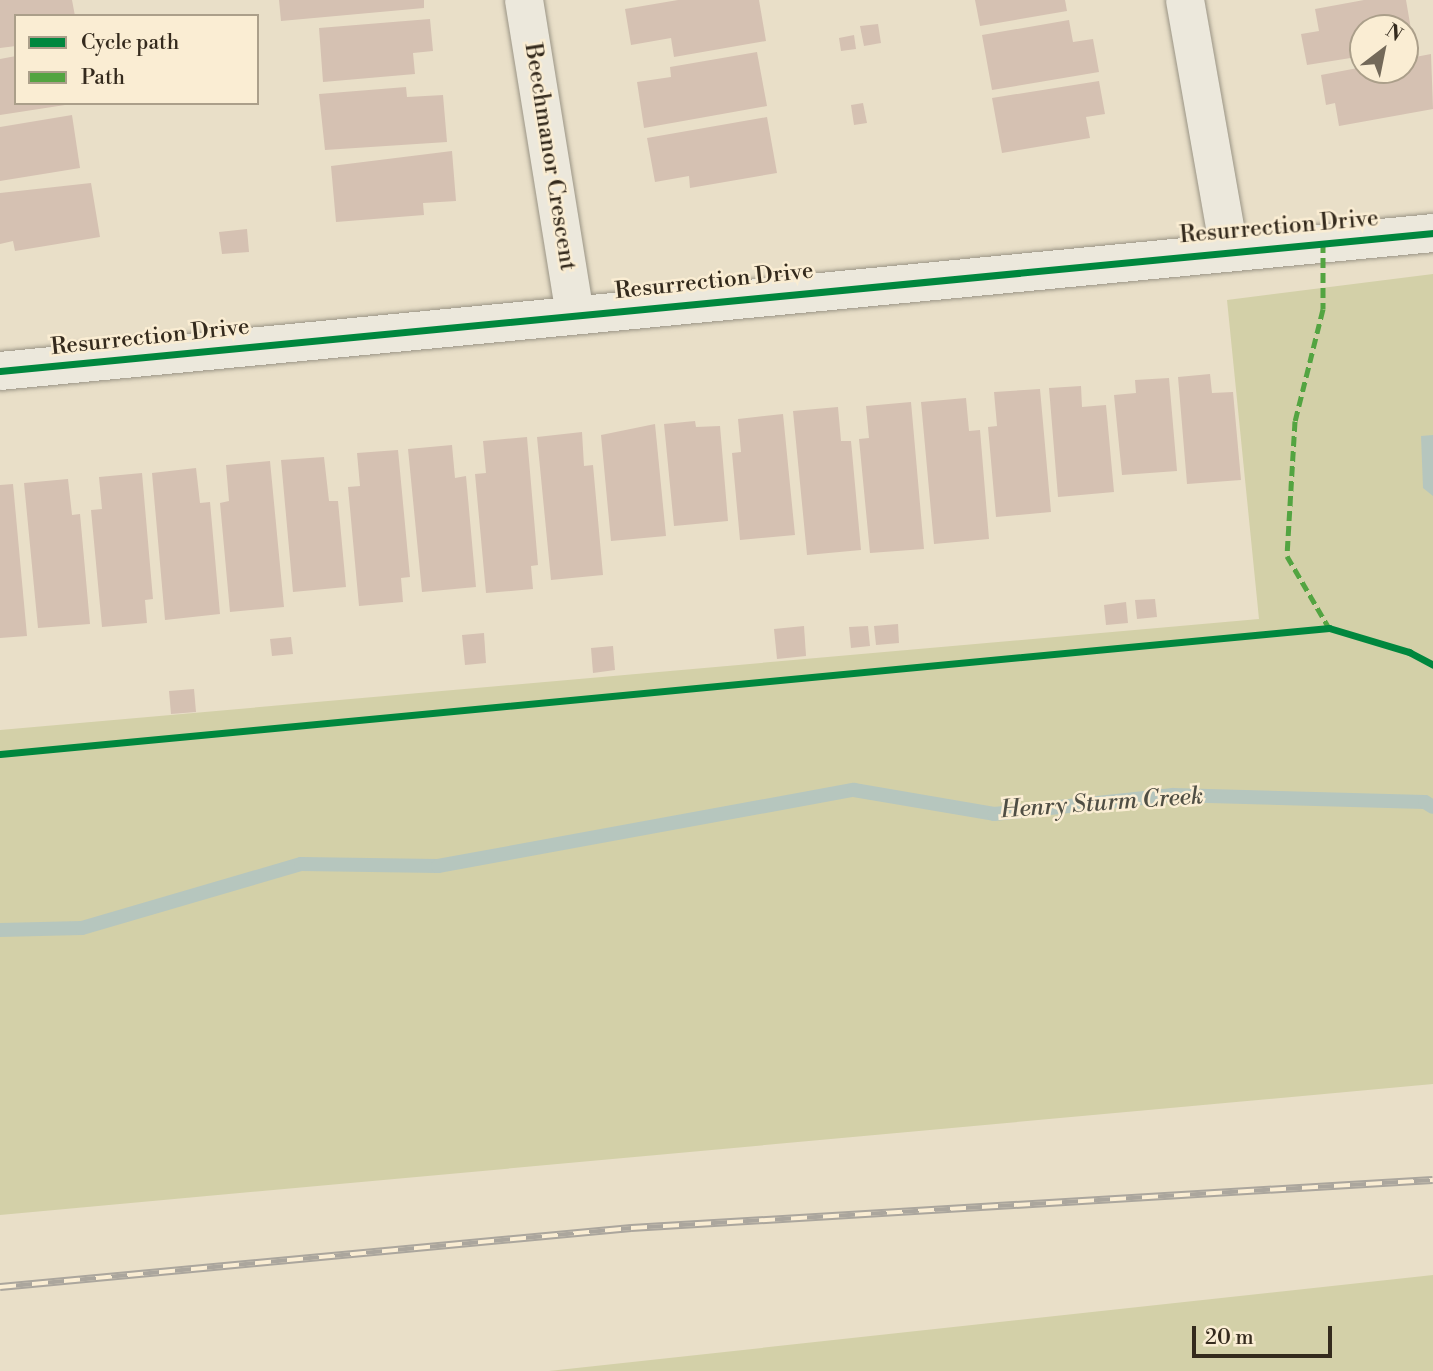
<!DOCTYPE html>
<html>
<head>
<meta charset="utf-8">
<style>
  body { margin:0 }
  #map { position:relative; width:1433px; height:1371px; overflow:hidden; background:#e9dfc8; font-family:"Libre Bodoni",serif }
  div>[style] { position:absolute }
  .green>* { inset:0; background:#d3d0a8 }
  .water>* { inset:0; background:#b6c6be }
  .stream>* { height:14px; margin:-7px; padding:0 7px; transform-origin:7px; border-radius:7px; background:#b6c6be }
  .building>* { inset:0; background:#d5c1b2 }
  .roads { filter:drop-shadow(0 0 2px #9a9485) drop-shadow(0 0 2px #9a9485) }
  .street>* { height:38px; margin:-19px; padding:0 19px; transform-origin:19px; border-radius:19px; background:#ece8dc }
  .rail>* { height:8px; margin-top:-4px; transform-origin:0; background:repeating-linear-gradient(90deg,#faedd3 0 16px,#aba69d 0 32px); box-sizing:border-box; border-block:2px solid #aba69d }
  .quiet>* { height:5px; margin-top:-2.5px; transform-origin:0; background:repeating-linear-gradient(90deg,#53a441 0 10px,transparent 0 15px) }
  .cycleway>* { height:7px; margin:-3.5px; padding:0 3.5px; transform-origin:3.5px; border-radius:3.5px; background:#00873e }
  span { translate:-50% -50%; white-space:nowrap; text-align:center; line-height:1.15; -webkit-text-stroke:5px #faedd3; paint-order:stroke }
  .street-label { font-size:23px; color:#342a1d }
  .water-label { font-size:24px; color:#4f4e44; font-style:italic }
  .legend { position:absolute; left:14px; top:14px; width:245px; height:91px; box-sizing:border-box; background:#faedd3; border:2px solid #ab9f8a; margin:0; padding:9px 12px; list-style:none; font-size:21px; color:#342a1d }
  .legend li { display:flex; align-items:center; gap:14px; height:35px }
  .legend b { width:35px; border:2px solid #ab9f8a }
  .north { position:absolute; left:1349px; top:14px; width:70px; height:70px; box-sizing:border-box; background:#faedd3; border:2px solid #ab9f8a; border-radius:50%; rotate:32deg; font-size:19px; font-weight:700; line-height:28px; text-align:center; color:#342a1d }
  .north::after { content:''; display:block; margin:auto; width:24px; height:32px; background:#736959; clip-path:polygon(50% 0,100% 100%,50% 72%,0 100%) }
  .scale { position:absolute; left:1192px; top:1326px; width:140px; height:32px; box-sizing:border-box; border:4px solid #342a1d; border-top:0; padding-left:9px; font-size:21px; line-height:24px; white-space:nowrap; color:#342a1d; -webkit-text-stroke:5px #faedd3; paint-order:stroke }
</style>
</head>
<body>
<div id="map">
  <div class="green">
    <div style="clip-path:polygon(1433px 274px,1433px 1084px,0 1215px,0 730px,1259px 619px,1227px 300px)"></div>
    <div style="clip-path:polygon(1433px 1275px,1433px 1371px,549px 1371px)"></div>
  </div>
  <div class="water">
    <div style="clip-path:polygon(1433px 435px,1433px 496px,1423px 488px,1421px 436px)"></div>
  </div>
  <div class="stream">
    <div style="left:0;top:930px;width:82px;rotate:-1.4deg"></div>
    <div style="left:82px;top:928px;width:228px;rotate:-16.3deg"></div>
    <div style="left:301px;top:864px;width:137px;rotate:0.8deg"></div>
    <div style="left:438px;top:866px;width:423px;rotate:-10.4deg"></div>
    <div style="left:854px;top:790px;width:142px;rotate:9.7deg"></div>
    <div style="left:994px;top:814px;width:180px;rotate:-6.1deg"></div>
    <div style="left:1173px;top:795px;width:252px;rotate:1.6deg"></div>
    <div style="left:1425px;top:802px;width:9px;rotate:32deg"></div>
  </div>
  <div class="building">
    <div style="clip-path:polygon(0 0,72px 0,75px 16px,16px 16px,16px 46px,0 48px)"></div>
    <div style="clip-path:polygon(279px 0,424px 0,424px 8px,281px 21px)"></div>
    <div style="clip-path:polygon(678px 0,759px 0,766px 41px,674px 57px,671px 38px,631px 45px,625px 9px)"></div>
    <div style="clip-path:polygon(975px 0,1065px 0,1067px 11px,980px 26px)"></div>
    <div style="clip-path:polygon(1364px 0,1406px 0,1414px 47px,1405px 48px,1405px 28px,1363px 28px,1363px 56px,1307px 65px,1301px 34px,1319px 31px,1315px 9px)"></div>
    <div style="clip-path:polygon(430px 19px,433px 51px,413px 53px,415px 74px,323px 82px,319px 28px)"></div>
    <div style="clip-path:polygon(1069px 20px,1073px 42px,1093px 39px,1099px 72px,992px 90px,982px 35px)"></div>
    <div style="clip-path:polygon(878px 24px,881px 43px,864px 46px,860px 26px)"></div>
    <div style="clip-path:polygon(854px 35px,856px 49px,841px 51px,839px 38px)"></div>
    <div style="clip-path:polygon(757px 52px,767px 106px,644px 128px,637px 82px,671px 77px,670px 67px)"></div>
    <div style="clip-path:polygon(1431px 54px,1433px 109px,1339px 126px,1335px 103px,1326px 105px,1321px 75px,1363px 67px,1405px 70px,1405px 59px)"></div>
    <div style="clip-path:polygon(16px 56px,16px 103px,65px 105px,0 115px,0 59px)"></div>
    <div style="clip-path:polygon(1099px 81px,1105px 114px,1086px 117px,1090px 138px,1002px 153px,992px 98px)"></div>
    <div style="clip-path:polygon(406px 87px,407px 97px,443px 95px,447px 142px,325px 150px,319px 94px)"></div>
    <div style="clip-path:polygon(863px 103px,867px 123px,854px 125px,851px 105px)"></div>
    <div style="clip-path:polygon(72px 115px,80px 168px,0 181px,0 127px)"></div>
    <div style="clip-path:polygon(767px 117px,777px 173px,690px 188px,689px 176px,655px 182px,647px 138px)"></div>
    <div style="clip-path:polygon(452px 151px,456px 201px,423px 203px,424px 215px,336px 222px,331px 166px)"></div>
    <div style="clip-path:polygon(91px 183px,100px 237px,15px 251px,13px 241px,0 244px,0 193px)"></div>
    <div style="clip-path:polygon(247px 229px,249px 252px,222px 254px,219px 232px)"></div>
    <div style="clip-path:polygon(1210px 374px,1212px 393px,1233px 392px,1241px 480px,1187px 484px,1178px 377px)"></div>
    <div style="clip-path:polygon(1169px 378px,1177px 471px,1122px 475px,1114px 395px,1136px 393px,1135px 380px)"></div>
    <div style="clip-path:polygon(1081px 386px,1082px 407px,1106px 405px,1114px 492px,1058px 497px,1049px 388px)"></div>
    <div style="clip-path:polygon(1040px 389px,1051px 512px,996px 517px,988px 427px,997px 426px,994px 392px)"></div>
    <div style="clip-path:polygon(966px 398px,969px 431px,980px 430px,989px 539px,934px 544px,921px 402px)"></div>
    <div style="clip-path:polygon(911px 402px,924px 549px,870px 553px,859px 439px,869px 438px,866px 406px)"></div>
    <div style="clip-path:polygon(838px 407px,841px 441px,851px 441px,861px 550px,807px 555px,793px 411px)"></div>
    <div style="clip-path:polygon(783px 414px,795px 535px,740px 540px,732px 453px,741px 452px,738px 419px)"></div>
    <div style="clip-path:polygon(695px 421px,696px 427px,720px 426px,728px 521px,674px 526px,664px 424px)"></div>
    <div style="clip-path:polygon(655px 424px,666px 536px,611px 541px,601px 435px)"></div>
    <div style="clip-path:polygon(582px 432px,584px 466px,593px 465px,603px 575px,551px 580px,537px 437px)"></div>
    <div style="clip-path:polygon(527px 437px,538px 565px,531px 566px,533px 589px,486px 593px,475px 474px,486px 473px,483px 441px)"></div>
    <div style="clip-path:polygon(452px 445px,455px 478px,466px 476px,476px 587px,422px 592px,408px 449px)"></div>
    <div style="clip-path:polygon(398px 450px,410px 577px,401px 578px,403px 602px,359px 606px,348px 487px,360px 486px,357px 453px)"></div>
    <div style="clip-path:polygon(324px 457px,329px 501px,338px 501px,346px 587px,293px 592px,281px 460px)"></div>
    <div style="clip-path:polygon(270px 461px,284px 607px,230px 612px,220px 503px,229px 501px,226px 465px)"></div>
    <div style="clip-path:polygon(196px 468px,200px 503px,210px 502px,220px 614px,165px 620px,152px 473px)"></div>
    <div style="clip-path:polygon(142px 473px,153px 599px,145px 600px,147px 623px,102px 627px,91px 510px,102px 509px,99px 477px)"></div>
    <div style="clip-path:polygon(68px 479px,72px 515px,80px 514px,90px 624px,38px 628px,24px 483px)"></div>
    <div style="clip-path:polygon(13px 484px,27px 636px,0 638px,0 485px)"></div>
    <div style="clip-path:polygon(1155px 599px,1157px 617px,1137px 619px,1135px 600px)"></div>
    <div style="clip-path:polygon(1126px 602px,1128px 623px,1106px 625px,1104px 605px)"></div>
    <div style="clip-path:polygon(898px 624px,899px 643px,876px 645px,874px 626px)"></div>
    <div style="clip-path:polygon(804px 626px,806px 656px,777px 659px,774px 629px)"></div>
    <div style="clip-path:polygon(868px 626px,870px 646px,851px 648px,849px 627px)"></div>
    <div style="clip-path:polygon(484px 633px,486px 663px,465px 665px,462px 635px)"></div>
    <div style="clip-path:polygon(291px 637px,293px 654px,272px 656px,270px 639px)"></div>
    <div style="clip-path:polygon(613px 646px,615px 670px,593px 673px,591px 648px)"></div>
    <div style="clip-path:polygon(194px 689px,196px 712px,171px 714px,169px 691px)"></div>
  </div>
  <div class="roads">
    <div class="street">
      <div style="left:524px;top:0;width:319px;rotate:80.8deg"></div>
      <div style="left:1185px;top:0;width:253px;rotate:80deg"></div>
      <div style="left:0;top:371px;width:1440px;rotate:-5.5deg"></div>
    </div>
  </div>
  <div class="rail">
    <div style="left:0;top:1287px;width:634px;rotate:-5.34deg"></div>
    <div style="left:631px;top:1228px;width:803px;rotate:-3.43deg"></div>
  </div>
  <div class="quiet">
    <div style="left:1323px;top:243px;width:66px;rotate:90deg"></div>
    <div style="left:1323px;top:309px;width:115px;rotate:104deg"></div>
    <div style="left:1295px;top:421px;width:135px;rotate:93.4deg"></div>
    <div style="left:1287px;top:556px;width:83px;rotate:59.7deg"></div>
  </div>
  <div class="cycleway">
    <div style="left:0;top:371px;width:1440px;rotate:-5.5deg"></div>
    <div style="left:0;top:754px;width:1335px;rotate:-5.42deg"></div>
    <div style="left:1329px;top:628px;width:84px;rotate:16.7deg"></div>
    <div style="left:1409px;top:652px;width:27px;rotate:28deg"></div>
  </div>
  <div class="street-label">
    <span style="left:550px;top:157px;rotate:81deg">Beechmanor Crescent</span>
    <span style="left:1279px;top:227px;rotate:-5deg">Resurrection Drive</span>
    <span style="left:714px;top:281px;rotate:-6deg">Resurrection Drive</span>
    <span style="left:150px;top:337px;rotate:-6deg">Resurrection Drive</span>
  </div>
  <div class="water-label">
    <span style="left:1102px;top:804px;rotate:-4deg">Henry Sturm Creek</span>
  </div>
  <ul class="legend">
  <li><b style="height:9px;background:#00873e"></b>Cycle path</li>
  <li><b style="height:9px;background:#53a441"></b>Path</li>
  </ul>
  <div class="north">N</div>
  <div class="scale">20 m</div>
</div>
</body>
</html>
